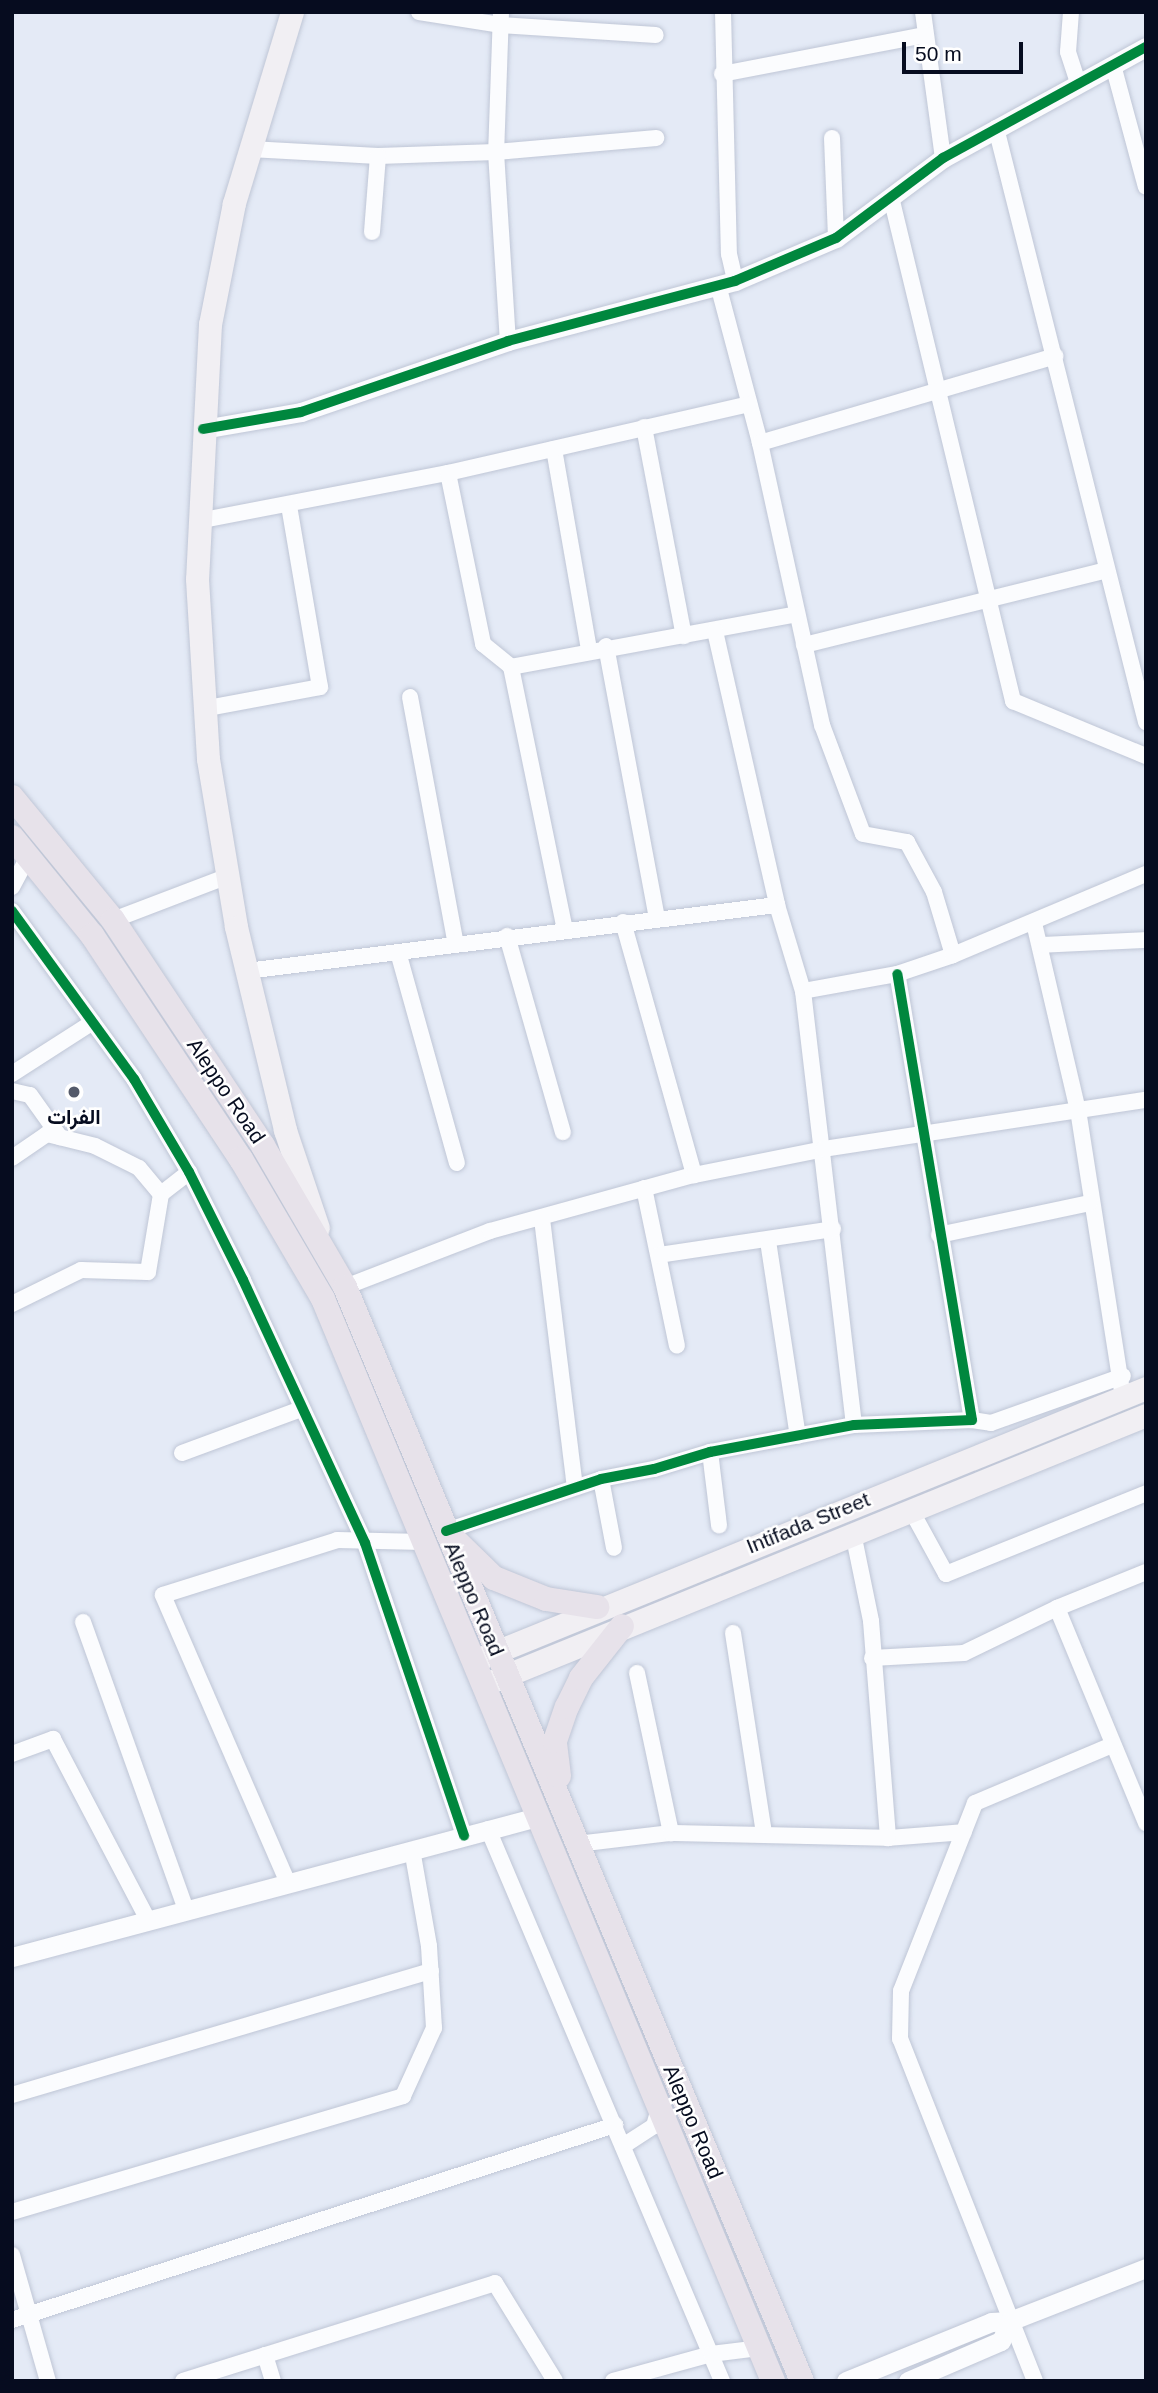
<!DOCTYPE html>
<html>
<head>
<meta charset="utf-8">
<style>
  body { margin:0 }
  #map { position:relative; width:1158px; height:2393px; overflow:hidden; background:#e4eaf6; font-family:Helvetica,Vazirmatn,sans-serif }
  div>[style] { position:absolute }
  .roads { filter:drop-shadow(0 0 2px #bfc6d6) drop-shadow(0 0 2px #bfc6d6) }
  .minor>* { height:16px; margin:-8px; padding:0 8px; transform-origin:8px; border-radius:8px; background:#fbfcfe }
  .tertiary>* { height:19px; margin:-9.5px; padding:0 9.5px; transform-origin:9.5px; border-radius:9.5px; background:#fbfcfe }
  .secondary>* { height:23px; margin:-11.5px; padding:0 11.5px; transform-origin:11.5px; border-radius:11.5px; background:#f1eff3 }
  .primary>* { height:24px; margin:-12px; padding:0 12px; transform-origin:12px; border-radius:12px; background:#e7e2ea }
  .cycleway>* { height:10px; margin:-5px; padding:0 5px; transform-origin:5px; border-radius:5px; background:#00873e }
  .dots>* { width:19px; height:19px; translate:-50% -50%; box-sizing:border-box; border:4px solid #fff; border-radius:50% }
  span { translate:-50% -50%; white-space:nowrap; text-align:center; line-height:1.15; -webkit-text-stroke:5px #fff; paint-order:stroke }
  .street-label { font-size:21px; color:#060c1f }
  .poi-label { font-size:21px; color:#060c1f; font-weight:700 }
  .frame { position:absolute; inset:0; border:14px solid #060c1f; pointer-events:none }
  .scale { position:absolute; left:902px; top:42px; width:121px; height:32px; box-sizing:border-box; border:4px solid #060c1f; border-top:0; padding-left:9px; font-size:21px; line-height:24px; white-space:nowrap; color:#060c1f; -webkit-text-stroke:5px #fff; paint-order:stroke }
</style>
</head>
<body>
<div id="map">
  <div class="roads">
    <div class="minor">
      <div style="left:419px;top:12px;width:82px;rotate:9.1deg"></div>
      <div style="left:500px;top:25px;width:156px;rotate:3.7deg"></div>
      <div style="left:501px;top:12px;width:140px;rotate:92deg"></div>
      <div style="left:496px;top:152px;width:189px;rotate:86.4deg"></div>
      <div style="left:723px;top:12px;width:242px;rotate:88.6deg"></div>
      <div style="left:729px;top:254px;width:28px;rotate:77deg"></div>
      <div style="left:923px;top:12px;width:147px;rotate:82.2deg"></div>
      <div style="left:1071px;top:12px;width:40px;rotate:94.3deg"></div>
      <div style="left:1068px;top:52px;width:33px;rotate:72deg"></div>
      <div style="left:1113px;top:65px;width:126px;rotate:74.9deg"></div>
      <div style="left:722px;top:74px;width:207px;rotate:-10.9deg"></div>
      <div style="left:996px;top:128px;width:613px;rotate:75.83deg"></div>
      <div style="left:832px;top:138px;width:100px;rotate:87.7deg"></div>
      <div style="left:250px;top:149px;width:128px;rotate:3.1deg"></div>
      <div style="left:378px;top:156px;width:118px;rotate:-1.9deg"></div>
      <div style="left:496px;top:152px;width:161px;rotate:-5deg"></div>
      <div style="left:891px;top:197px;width:519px;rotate:76.39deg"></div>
      <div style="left:1013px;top:701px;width:144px;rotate:22.5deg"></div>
      <div style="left:372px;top:232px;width:76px;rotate:-85.5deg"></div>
      <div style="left:718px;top:285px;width:163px;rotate:75.1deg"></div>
      <div style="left:760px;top:443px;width:289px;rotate:77.6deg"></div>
      <div style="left:822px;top:725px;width:116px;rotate:69.4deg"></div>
      <div style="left:863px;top:834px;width:45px;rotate:10.3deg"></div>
      <div style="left:907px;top:842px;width:57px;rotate:61.6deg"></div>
      <div style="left:934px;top:892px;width:66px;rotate:73.2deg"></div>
      <div style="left:644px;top:427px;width:213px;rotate:79.2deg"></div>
      <div style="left:760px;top:443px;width:308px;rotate:-16.4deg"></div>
      <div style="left:554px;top:449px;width:204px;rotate:80.1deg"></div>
      <div style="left:448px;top:473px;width:175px;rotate:78.4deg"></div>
      <div style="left:483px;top:644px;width:36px;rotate:39deg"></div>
      <div style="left:511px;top:667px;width:291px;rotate:-10.5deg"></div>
      <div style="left:198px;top:521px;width:255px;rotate:-10.9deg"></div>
      <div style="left:448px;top:473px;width:309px;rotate:-12.9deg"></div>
      <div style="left:715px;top:631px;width:281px;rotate:77.2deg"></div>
      <div style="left:777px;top:905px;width:90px;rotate:73.2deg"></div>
      <div style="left:803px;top:991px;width:437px;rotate:83.3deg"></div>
      <div style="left:804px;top:645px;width:311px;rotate:-13.9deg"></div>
      <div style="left:606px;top:646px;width:277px;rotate:79.4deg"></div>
      <div style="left:511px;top:667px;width:268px;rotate:78.4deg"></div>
      <div style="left:410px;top:697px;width:251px;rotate:79.5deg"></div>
      <div style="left:203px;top:709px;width:119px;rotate:-10.6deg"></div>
      <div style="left:320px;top:687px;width:184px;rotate:-99.7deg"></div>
      <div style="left:12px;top:887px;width:34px;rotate:-62deg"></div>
      <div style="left:12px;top:911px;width:208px;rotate:54deg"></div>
      <div style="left:134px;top:1079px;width:108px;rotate:59.4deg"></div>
      <div style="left:189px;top:1172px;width:121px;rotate:63.4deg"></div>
      <div style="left:243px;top:1280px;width:290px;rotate:65.1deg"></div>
      <div style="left:365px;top:1543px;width:309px;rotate:71.3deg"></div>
      <div style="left:113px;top:920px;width:123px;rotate:-20.9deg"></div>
      <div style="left:623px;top:922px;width:263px;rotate:74.3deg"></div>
      <div style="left:1034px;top:923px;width:192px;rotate:76.8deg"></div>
      <div style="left:1078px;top:1110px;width:290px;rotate:81.1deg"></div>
      <div style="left:507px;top:936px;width:204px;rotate:74.1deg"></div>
      <div style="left:1040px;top:945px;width:106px;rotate:-2.7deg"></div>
      <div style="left:398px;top:952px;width:219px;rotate:74.4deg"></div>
      <div style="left:246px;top:971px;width:535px;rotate:-7.09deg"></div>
      <div style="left:803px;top:991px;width:96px;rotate:-10.3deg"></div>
      <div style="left:897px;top:974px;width:59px;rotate:-18.7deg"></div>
      <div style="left:953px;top:955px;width:209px;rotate:-22.8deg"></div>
      <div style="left:12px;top:1074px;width:96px;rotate:-32.7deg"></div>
      <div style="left:12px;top:1091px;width:18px;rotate:13deg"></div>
      <div style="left:30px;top:1095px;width:52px;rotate:54.5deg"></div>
      <div style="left:12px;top:1158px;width:42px;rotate:-34.4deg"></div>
      <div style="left:47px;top:1134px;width:49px;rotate:14deg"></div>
      <div style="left:95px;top:1146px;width:49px;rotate:26.6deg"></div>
      <div style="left:139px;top:1168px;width:34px;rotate:50deg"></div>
      <div style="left:161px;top:1194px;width:36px;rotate:-38deg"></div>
      <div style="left:644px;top:1188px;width:161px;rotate:78.2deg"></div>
      <div style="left:542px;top:1219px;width:270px;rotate:83deg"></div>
      <div style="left:939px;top:1235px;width:154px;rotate:-12deg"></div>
      <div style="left:768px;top:1241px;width:197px;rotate:81.3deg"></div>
      <div style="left:659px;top:1255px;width:176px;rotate:-8.5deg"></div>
      <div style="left:345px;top:1287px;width:155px;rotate:-21.1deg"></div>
      <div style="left:490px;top:1231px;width:212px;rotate:-15.4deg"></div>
      <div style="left:694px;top:1175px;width:133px;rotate:-11.3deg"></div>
      <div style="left:824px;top:1149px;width:326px;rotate:-8.7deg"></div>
      <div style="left:12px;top:1304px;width:77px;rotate:-26.2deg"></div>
      <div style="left:81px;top:1270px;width:67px;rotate:1.7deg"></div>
      <div style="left:148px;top:1272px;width:79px;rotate:-80.5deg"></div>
      <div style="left:972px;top:1420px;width:19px;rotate:9deg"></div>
      <div style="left:991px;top:1423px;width:140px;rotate:-19.6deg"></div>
      <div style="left:710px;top:1452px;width:74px;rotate:83deg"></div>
      <div style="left:182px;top:1453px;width:127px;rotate:-20.3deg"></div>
      <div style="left:601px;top:1479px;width:70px;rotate:79.3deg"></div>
      <div style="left:911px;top:1510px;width:73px;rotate:61.3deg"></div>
      <div style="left:946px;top:1574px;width:216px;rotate:-22deg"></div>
      <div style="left:446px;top:1531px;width:163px;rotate:-18.5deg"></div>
      <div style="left:601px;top:1479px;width:54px;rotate:-10.7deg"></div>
      <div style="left:654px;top:1469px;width:59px;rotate:-16.9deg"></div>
      <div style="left:710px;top:1452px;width:147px;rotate:-10.6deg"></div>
      <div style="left:854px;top:1425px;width:118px;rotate:-2.4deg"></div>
      <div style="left:972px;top:1420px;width:452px;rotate:-99.5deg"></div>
      <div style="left:853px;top:1533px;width:90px;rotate:78.4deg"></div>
      <div style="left:871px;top:1621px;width:218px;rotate:85.5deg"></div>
      <div style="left:888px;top:1838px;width:76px;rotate:-4.5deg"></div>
      <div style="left:1146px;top:1572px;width:96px;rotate:158deg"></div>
      <div style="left:1057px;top:1608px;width:233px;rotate:67.5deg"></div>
      <div style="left:83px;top:1622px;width:306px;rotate:70.3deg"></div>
      <div style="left:733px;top:1633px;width:202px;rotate:81.2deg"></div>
      <div style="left:872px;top:1658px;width:92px;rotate:-3.1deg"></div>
      <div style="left:964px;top:1653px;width:103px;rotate:-25.8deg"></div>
      <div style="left:637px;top:1673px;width:164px;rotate:78deg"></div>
      <div style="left:12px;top:1754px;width:44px;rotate:-20.1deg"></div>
      <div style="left:53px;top:1739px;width:204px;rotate:62.3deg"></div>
      <div style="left:488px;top:1829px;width:600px;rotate:67.03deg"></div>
      <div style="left:577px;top:1844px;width:95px;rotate:-6.7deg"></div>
      <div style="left:671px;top:1833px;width:217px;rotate:1.3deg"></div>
      <div style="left:288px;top:1883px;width:314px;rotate:-113.5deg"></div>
      <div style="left:163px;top:1595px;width:182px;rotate:-17.5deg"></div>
      <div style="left:337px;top:1540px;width:86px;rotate:1.3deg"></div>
      <div style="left:12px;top:2095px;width:437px;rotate:-16.5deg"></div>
      <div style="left:623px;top:2146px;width:37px;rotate:-33deg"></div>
      <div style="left:654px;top:2126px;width:19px;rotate:-74deg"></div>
      <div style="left:12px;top:2212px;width:408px;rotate:-16.5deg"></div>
      <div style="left:403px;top:2096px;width:75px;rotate:-65.5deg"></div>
      <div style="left:434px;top:2028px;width:82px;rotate:-93.5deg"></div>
      <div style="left:429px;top:1946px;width:97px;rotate:-100deg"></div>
      <div style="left:12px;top:2255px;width:131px;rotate:74.1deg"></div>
      <div style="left:12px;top:2320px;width:634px;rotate:-17.92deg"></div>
      <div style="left:265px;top:2355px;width:27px;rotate:73deg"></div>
      <div style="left:183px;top:2381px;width:327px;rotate:-17.4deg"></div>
      <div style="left:495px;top:2283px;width:115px;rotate:58.5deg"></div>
      <div style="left:613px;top:2381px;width:102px;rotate:-15.4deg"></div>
      <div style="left:711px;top:2354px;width:48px;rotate:-7.1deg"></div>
      <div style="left:1035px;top:2381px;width:368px;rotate:-111.5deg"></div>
      <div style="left:900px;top:2039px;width:48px;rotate:-88.8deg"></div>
      <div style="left:901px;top:1991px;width:202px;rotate:-68.5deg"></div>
      <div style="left:975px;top:1803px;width:149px;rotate:-22.9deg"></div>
    </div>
    <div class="tertiary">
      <div style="left:203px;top:429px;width:99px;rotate:-9.8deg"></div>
      <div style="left:301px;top:412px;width:219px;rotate:-18.9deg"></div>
      <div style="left:508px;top:341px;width:235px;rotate:-14.8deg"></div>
      <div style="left:735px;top:281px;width:110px;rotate:-23.1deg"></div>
      <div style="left:836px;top:238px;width:134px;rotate:-36.8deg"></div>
      <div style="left:943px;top:158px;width:231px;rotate:-28.7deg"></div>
      <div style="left:12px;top:1957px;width:543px;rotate:-14.93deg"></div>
      <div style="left:846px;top:2381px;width:157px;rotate:-22.1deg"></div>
      <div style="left:991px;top:2322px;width:19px;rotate:-3deg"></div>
      <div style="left:1010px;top:2321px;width:146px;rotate:-21.3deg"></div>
      <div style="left:908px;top:2381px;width:101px;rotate:-23.3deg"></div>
      <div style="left:1001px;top:2341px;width:22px;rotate:-66deg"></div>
    </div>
    <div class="secondary">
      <div style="left:292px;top:12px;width:200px;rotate:106.9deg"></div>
      <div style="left:234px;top:203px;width:123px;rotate:101.2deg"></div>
      <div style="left:210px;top:324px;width:255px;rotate:92.9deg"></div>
      <div style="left:197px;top:579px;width:180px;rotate:86.5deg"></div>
      <div style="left:208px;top:759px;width:170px;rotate:80.5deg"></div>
      <div style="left:236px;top:927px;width:209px;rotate:76.4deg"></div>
      <div style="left:285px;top:1130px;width:103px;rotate:71.4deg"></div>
      <div style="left:481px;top:1658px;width:718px;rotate:-22.1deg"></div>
      <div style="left:490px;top:1682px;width:708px;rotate:-22.15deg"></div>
    </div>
    <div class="primary">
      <div style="left:12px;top:797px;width:159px;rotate:50.6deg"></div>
      <div style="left:113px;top:920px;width:271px;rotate:56.4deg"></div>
      <div style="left:263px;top:1146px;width:163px;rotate:59.8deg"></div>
      <div style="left:345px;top:1287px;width:1186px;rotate:67.33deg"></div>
      <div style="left:12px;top:837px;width:127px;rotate:50.8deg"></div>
      <div style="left:92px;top:935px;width:269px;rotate:56.4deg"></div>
      <div style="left:241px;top:1159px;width:162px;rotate:59.6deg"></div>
      <div style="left:323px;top:1299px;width:1172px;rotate:67.42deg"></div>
      <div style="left:454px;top:1539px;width:56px;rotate:44.3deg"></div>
      <div style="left:494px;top:1578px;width:56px;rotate:22deg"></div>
      <div style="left:546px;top:1599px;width:52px;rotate:8.9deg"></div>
      <div style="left:559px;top:1776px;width:35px;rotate:-97deg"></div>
      <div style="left:555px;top:1741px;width:36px;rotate:-71deg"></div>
      <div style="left:567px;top:1707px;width:32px;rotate:-64deg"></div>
      <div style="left:581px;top:1678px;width:66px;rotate:-51.7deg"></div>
    </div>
  </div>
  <div class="cycleway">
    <div style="left:203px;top:429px;width:99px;rotate:-9.8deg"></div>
    <div style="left:301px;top:412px;width:219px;rotate:-18.9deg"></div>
    <div style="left:508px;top:341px;width:235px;rotate:-14.8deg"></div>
    <div style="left:735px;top:281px;width:110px;rotate:-23.1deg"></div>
    <div style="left:836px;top:238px;width:134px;rotate:-36.8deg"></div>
    <div style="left:943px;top:158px;width:231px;rotate:-28.7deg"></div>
    <div style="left:12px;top:911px;width:208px;rotate:54deg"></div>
    <div style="left:134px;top:1079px;width:108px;rotate:59.4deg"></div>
    <div style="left:189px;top:1172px;width:121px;rotate:63.4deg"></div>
    <div style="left:243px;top:1280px;width:290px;rotate:65.1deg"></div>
    <div style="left:365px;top:1543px;width:309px;rotate:71.3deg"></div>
    <div style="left:446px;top:1531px;width:163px;rotate:-18.5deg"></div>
    <div style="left:601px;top:1479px;width:54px;rotate:-10.7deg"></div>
    <div style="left:654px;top:1469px;width:59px;rotate:-16.9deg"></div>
    <div style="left:710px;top:1452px;width:147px;rotate:-10.6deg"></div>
    <div style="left:854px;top:1425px;width:118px;rotate:-2.4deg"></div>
    <div style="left:972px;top:1420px;width:452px;rotate:-99.5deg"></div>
  </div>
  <div class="dots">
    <div style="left:74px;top:1092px;background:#545a6a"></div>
  </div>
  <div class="street-label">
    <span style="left:226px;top:1091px;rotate:56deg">Aleppo Road</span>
    <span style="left:808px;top:1523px;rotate:-22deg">Intifada Street</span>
    <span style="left:474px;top:1599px;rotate:67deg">Aleppo Road</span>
    <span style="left:693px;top:2122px;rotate:67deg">Aleppo Road</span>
  </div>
  <div class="poi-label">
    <span style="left:74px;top:1117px">الفرات</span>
  </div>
  <div class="frame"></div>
  <div class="scale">50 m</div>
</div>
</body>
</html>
